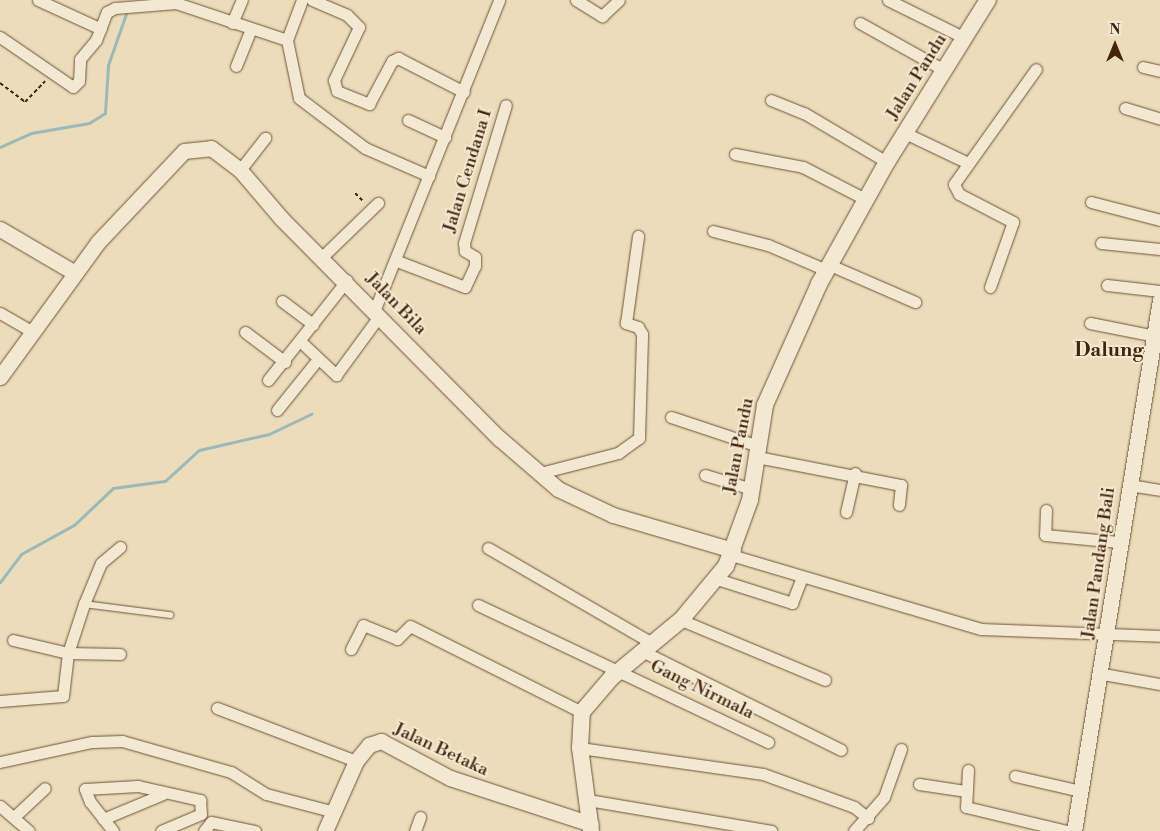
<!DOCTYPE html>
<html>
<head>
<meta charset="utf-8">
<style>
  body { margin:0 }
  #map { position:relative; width:1160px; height:831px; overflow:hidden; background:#ecdcba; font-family:"Libre Bodoni",serif }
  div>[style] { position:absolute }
  .stream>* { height:3px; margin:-1.5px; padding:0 1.5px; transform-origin:1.5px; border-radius:1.5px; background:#9cb9b9 }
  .path>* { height:2px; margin-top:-1px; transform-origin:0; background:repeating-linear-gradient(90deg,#45240e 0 4px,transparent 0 6.5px) }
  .roads { filter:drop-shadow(0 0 1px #6f5239) drop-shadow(0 0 1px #6f5239) }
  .service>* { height:5.5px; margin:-2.75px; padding:0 2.75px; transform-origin:2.75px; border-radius:2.75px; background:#f3e8d2 }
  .minor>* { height:11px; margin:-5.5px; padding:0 5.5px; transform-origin:5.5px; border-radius:5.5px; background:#f3e8d2 }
  .tertiary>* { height:15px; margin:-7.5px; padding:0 7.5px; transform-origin:7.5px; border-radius:7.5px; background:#f3e8d2 }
  .secondary>* { height:16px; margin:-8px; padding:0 8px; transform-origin:8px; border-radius:8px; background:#f3e8d2 }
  span { translate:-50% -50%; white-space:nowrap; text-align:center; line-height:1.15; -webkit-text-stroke:4px #f3e8d2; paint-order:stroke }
  .street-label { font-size:18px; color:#45240e }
  .quarter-label { font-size:20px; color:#45240e; font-weight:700 }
  .north { position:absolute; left:1090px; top:20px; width:50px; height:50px; -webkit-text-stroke:4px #f3e8d2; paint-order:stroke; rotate:0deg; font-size:14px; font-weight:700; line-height:20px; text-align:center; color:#45240e }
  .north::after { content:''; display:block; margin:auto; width:18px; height:22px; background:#45240e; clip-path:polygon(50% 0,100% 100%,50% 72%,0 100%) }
</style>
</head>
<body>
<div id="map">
  <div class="stream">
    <div style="left:0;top:147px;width:34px;rotate:-24deg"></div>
    <div style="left:31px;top:133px;width:59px;rotate:-9.8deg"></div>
    <div style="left:89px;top:123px;width:19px;rotate:-32deg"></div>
    <div style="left:105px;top:113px;width:48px;rotate:-86.4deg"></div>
    <div style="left:108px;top:65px;width:57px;rotate:-70.6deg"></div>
    <div style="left:0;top:582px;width:35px;rotate:-53deg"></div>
    <div style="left:21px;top:554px;width:60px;rotate:-28.7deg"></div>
    <div style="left:74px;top:525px;width:54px;rotate:-43.5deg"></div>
    <div style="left:113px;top:488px;width:52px;rotate:-7.7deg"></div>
    <div style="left:165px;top:481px;width:46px;rotate:-42.4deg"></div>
    <div style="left:199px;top:450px;width:72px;rotate:-12.9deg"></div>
    <div style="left:269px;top:434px;width:47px;rotate:-25.5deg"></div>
  </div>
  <div class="path">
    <div style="left:0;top:83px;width:31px;rotate:37deg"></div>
    <div style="left:25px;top:102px;width:29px;rotate:-46deg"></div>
    <div style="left:355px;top:193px;width:13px;rotate:45deg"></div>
  </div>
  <div class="roads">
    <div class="service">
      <div style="left:84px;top:604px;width:87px;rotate:7.3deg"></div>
    </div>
    <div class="minor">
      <div style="left:38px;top:0;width:69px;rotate:24.7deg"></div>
      <div style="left:302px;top:0;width:43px;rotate:110.6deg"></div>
      <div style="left:287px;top:40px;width:59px;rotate:78.3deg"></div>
      <div style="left:299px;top:98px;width:83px;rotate:37.1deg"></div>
      <div style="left:365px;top:148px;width:70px;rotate:23.6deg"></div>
      <div style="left:312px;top:0;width:38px;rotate:23deg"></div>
      <div style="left:347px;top:15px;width:17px;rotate:45deg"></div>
      <div style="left:359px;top:27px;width:59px;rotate:115.3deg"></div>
      <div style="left:334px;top:80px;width:11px;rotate:75deg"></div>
      <div style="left:337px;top:91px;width:35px;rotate:22deg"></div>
      <div style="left:369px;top:104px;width:49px;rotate:-61.9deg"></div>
      <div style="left:392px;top:61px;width:7px;rotate:-27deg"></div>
      <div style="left:398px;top:58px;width:74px;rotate:27.3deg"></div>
      <div style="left:576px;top:0;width:31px;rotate:32deg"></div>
      <div style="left:602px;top:16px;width:23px;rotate:-43deg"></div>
      <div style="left:888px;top:0;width:86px;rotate:26.3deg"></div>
      <div style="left:232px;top:23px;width:25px;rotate:-67deg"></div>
      <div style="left:860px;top:23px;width:96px;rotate:29.2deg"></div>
      <div style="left:0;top:37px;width:88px;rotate:34.4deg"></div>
      <div style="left:73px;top:87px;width:8px;rotate:-45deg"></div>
      <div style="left:79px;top:81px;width:22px;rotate:-87deg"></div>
      <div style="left:80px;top:59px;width:25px;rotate:-50deg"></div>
      <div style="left:96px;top:40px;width:30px;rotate:-69deg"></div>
      <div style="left:107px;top:12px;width:9px;rotate:-27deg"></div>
      <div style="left:115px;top:8px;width:61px;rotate:-4.7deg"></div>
      <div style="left:176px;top:3px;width:117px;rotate:18.4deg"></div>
      <div style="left:236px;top:66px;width:40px;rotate:-68deg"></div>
      <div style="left:1143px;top:67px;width:17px;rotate:13deg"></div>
      <div style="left:771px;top:100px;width:35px;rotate:22deg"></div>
      <div style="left:804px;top:113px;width:96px;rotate:30.6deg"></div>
      <div style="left:1125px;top:108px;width:37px;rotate:17deg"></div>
      <div style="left:408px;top:120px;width:41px;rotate:24.7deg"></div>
      <div style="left:905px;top:133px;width:68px;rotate:25.4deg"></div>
      <div style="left:735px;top:154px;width:69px;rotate:10.8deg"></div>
      <div style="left:803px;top:167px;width:70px;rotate:27.3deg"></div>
      <div style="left:240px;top:170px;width:41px;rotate:-52deg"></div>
      <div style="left:1091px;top:202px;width:71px;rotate:14.6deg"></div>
      <div style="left:713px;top:231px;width:57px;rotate:14.3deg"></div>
      <div style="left:768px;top:245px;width:63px;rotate:23.3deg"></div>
      <div style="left:1101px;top:243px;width:59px;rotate:5.8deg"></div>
      <div style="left:322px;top:257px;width:78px;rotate:-44deg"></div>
      <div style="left:397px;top:261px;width:73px;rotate:20.9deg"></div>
      <div style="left:465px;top:287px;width:23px;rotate:-65deg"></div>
      <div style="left:475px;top:266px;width:9px;rotate:-90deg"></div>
      <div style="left:475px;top:257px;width:12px;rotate:-149deg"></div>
      <div style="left:465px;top:251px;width:8px;rotate:-97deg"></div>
      <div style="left:464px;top:243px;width:144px;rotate:-73.1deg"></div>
      <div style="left:830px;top:265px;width:93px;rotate:23.5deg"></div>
      <div style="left:1107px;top:285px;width:53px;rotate:6.5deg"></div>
      <div style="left:990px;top:287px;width:69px;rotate:-70.5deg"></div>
      <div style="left:1013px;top:222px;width:61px;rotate:-152.6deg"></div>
      <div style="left:959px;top:194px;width:11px;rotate:-117deg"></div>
      <div style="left:954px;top:184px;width:141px;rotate:-54.5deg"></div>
      <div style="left:282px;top:301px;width:39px;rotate:37deg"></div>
      <div style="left:375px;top:309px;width:333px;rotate:-68.1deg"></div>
      <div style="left:0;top:313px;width:36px;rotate:30deg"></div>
      <div style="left:1090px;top:323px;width:71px;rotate:11.3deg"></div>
      <div style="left:245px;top:332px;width:50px;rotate:36.9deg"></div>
      <div style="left:300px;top:341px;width:50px;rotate:43.4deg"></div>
      <div style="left:336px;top:375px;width:74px;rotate:-53.7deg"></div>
      <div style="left:268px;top:380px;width:127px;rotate:-51.7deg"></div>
      <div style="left:277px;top:410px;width:65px;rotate:-51.2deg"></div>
      <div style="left:671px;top:417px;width:92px;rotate:18.4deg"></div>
      <div style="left:757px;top:457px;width:147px;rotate:11deg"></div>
      <div style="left:901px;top:485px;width:20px;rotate:96deg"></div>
      <div style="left:540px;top:473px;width:81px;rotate:-14.4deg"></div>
      <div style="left:618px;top:453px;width:26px;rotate:-36deg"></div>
      <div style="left:639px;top:438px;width:104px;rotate:-88.3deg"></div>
      <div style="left:642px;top:334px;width:8px;rotate:-120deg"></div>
      <div style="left:638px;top:327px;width:13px;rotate:-162deg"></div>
      <div style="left:626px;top:323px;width:88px;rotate:-82.1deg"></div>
      <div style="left:705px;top:475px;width:49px;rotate:16.6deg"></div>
      <div style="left:1129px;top:485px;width:31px;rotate:9deg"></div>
      <div style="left:1046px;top:510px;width:25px;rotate:92deg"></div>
      <div style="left:1045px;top:535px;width:74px;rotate:5.4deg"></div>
      <div style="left:846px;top:512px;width:40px;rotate:-77deg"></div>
      <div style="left:488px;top:548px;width:190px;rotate:30.1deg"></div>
      <div style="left:731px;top:555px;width:261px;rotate:16.5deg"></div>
      <div style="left:981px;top:629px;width:179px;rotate:2.2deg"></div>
      <div style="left:717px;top:579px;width:79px;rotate:17.7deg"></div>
      <div style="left:792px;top:603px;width:26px;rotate:-69deg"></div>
      <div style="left:478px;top:605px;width:321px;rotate:25.3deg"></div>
      <div style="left:681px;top:620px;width:156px;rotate:22.6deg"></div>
      <div style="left:13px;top:640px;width:57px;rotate:13.3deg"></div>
      <div style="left:68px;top:653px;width:52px;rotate:1.1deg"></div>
      <div style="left:351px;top:649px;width:27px;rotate:-63deg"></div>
      <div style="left:363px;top:625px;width:37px;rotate:22deg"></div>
      <div style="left:397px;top:639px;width:18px;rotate:-45deg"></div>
      <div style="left:410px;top:626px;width:192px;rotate:26.6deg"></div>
      <div style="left:642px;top:651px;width:222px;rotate:26.4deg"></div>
      <div style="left:1103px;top:674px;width:58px;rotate:10deg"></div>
      <div style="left:0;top:701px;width:63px;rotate:-4.5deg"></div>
      <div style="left:63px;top:696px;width:43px;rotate:-83.4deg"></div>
      <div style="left:68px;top:653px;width:52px;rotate:-71.9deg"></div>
      <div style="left:84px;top:604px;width:44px;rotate:-67.5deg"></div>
      <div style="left:101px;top:563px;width:25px;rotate:-40deg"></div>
      <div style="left:217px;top:708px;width:149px;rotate:20.9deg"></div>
      <div style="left:580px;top:748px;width:185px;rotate:8.1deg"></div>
      <div style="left:763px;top:774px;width:97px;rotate:19.9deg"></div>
      <div style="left:854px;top:807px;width:18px;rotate:38deg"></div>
      <div style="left:0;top:762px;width:94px;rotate:-12.3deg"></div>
      <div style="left:92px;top:742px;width:30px;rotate:-2deg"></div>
      <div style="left:122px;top:741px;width:113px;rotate:15.9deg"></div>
      <div style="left:231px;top:772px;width:41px;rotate:32.2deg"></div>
      <div style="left:266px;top:794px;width:67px;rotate:14.7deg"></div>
      <div style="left:968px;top:770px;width:37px;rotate:93deg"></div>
      <div style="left:966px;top:807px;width:104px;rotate:13.4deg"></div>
      <div style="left:1015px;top:776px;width:68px;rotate:12.8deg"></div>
      <div style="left:919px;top:784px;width:48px;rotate:8.5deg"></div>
      <div style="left:588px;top:800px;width:186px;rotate:9.6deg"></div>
      <div style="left:0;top:806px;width:38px;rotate:41deg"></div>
      <div style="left:14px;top:817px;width:42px;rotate:-43.1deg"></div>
      <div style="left:103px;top:819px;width:65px;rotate:-22.6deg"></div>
      <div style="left:113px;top:831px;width:37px;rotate:-128deg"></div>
      <div style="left:90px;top:802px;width:14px;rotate:-111deg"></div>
      <div style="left:85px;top:789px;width:53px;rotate:-3.2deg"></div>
      <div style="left:138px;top:786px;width:64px;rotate:12.7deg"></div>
      <div style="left:200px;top:800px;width:14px;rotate:86deg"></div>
      <div style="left:201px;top:814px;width:43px;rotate:157deg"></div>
      <div style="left:204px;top:831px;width:11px;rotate:-52deg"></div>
      <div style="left:211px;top:822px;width:45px;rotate:11.6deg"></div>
      <div style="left:415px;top:831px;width:15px;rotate:-70deg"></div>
      <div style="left:854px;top:831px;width:45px;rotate:-48.6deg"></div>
      <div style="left:884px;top:797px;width:51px;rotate:-70.5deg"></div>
    </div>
    <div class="tertiary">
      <div style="left:0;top:229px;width:87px;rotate:30.4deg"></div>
      <div style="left:0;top:377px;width:167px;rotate:-54deg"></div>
      <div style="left:98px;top:242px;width:125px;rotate:-46.6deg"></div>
      <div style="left:184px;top:151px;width:27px;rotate:-6deg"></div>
      <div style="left:211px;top:148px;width:36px;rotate:37deg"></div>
      <div style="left:240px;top:170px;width:63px;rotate:49.5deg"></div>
      <div style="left:281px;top:218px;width:310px;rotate:45.3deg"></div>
      <div style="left:499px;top:438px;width:78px;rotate:40.8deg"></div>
      <div style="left:558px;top:489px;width:61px;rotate:25.3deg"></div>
      <div style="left:613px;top:515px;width:125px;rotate:16.3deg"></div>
      <div style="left:325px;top:831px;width:77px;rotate:-66.1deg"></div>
      <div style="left:356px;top:761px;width:21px;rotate:-51deg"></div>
      <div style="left:369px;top:745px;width:13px;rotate:-18deg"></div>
      <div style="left:381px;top:741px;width:78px;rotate:28.2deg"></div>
      <div style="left:450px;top:778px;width:148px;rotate:18.1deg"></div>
      <div style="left:1074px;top:831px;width:538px;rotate:-80.8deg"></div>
    </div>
    <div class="secondary">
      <div style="left:591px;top:831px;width:84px;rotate:-97.5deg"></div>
      <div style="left:580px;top:748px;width:36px;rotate:-87deg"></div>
      <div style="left:582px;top:712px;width:46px;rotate:-49.4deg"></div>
      <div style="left:612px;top:677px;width:89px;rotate:-39.6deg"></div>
      <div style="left:681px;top:620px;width:70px;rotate:-50.2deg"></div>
      <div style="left:726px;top:566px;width:70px;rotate:-70deg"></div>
      <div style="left:750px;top:500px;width:96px;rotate:-81deg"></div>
      <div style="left:765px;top:405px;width:133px;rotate:-65.9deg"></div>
      <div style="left:819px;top:284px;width:140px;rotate:-60.9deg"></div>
      <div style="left:887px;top:162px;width:191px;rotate:-58.1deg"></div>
    </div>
  </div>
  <div class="street-label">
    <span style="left:917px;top:77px;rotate:-58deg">Jalan Pandu</span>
    <span style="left:468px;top:171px;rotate:-73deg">Jalan Cendana I</span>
    <span style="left:396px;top:304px;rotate:46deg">Jalan Bila</span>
    <span style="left:739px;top:446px;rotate:-79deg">Jalan Pandu</span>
    <span style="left:1099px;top:563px;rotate:-82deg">Jalan Pandang Bali</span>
    <span style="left:702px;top:690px;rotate:26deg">Gang Nirmala</span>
    <span style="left:441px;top:750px;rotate:25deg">Jalan Betaka</span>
  </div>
  <div class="quarter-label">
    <span style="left:1109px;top:350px">Dalung</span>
  </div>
  <div class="north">N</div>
</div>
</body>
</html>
